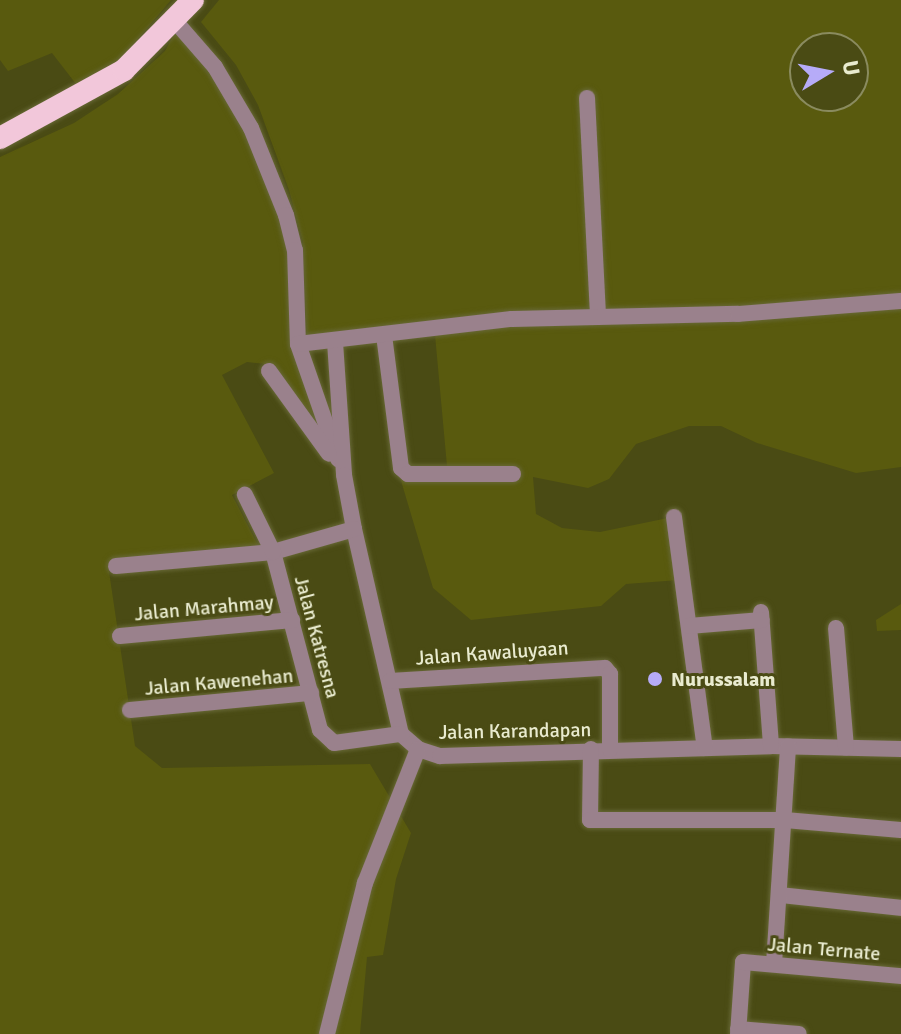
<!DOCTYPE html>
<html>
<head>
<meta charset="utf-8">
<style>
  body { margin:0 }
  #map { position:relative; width:901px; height:1034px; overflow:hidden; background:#4a4b14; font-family:Signika,sans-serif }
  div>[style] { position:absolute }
  .green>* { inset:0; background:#595a0e }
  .roads { filter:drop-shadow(0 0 2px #676836) drop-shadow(0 0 2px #676836) }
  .minor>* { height:16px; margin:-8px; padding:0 8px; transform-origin:8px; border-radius:8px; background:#9a818c }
  .trunk>* { height:22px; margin:-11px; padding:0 11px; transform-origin:11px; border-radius:11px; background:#f2c7da }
  .dots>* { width:22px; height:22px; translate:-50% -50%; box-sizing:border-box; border:4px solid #4a4b14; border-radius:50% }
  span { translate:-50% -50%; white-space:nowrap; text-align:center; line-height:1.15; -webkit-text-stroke:6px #4a4b14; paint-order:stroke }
  .street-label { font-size:20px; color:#e9ebcf }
  .poi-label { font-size:20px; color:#e9ebcf; font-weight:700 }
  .left { translate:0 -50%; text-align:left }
  .north { position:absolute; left:789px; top:32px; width:80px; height:80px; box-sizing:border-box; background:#4a4b14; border:2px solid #8a8b5f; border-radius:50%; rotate:80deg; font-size:22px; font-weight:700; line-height:32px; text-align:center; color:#e9ebcf }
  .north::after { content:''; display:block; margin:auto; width:28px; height:36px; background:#b6abf8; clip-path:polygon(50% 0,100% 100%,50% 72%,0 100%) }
</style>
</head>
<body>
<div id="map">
  <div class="green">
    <div style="clip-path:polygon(0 0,171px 0,119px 61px,76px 84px,52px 53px,8px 71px,0 60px)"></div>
    <div style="clip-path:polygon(evenodd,219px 0,901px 0,901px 467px,856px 473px,757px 443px,721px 426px,689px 426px,636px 444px,609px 479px,588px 488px,533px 477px,536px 514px,562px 528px,600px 532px,668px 518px,679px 580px,626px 584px,601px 606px,471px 620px,433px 588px,399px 474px,447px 466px,434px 324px,307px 338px,303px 242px,289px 190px,258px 105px,236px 65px,201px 22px,219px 0,805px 48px,853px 48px,853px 96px,805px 96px,805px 48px)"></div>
    <div style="clip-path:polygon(177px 29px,212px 68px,248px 129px,280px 216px,288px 252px,290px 344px,314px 412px,306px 415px,275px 365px,247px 362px,222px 375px,274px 473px,232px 495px,259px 547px,108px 565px,135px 746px,162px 768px,370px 764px,411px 833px,396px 879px,383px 955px,367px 957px,360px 1034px,0 1034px,0 157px,74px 123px,118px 94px,165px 51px)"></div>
    <div style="clip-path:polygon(901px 604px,901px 630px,877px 631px,876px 620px)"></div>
  </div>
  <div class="roads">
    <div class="minor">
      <div style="left:175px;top:21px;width:61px;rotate:49deg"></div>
      <div style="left:215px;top:67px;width:71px;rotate:59.5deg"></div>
      <div style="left:251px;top:128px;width:94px;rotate:68.1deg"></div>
      <div style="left:286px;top:215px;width:36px;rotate:76deg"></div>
      <div style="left:295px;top:250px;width:94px;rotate:88.2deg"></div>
      <div style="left:298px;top:344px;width:122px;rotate:70.8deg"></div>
      <div style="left:587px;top:98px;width:219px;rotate:87.1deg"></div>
      <div style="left:384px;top:335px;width:134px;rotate:82.7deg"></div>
      <div style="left:401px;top:468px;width:9px;rotate:41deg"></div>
      <div style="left:408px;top:474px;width:105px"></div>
      <div style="left:335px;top:342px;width:133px;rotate:86.1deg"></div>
      <div style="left:344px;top:475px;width:55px;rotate:79.5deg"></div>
      <div style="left:354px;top:529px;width:210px;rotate:77.1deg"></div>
      <div style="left:401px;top:734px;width:23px;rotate:41deg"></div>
      <div style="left:418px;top:749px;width:23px;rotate:18deg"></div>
      <div style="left:440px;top:756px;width:331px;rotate:-1.7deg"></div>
      <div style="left:771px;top:746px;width:130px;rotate:1.3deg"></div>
      <div style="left:298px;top:344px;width:215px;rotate:-6.7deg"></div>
      <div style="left:512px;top:319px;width:226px;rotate:-1.3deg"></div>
      <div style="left:738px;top:314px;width:164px;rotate:-4.6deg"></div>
      <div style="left:269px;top:371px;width:102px;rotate:54.1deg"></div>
      <div style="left:674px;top:517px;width:233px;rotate:82.4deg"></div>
      <div style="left:354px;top:529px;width:84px;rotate:164.1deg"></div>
      <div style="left:273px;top:552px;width:184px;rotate:75.2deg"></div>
      <div style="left:320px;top:730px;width:19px;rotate:43deg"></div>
      <div style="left:334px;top:743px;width:68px;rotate:-7.7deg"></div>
      <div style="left:116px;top:566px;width:158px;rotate:-5.1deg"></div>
      <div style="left:273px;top:552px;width:64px;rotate:-116.2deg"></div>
      <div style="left:761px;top:612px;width:134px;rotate:85.7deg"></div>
      <div style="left:689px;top:626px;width:73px;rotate:-4.7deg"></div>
      <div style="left:836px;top:628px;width:120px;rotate:85.2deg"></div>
      <div style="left:120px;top:636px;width:173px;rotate:-5.3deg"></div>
      <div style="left:390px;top:681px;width:215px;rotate:-3.5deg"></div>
      <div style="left:605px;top:668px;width:8px;rotate:50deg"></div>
      <div style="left:610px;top:674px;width:75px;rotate:90deg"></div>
      <div style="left:130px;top:710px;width:182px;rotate:-5.4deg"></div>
      <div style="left:591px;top:749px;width:71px;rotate:90.8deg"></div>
      <div style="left:590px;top:820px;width:195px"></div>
      <div style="left:785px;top:820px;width:116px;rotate:4.9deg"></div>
      <div style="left:780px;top:895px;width:122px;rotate:6.1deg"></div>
      <div style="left:774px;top:964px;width:218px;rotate:-86.3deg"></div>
      <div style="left:738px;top:1029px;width:61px;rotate:4.7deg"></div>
      <div style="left:327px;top:1034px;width:156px;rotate:-75.9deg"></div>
      <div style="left:365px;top:883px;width:144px;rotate:-68.4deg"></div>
      <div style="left:738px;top:1034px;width:72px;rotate:-86deg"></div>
      <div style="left:743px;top:962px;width:159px;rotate:5.1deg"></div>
    </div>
    <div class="trunk">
      <div style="left:0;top:138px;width:141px;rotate:-28.7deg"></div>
      <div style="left:124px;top:70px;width:98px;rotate:-45.4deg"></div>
    </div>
  </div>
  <div class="dots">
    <div style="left:655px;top:679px;background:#b6abf8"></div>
  </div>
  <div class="street-label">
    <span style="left:204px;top:608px;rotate:-5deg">Jalan Marahmay</span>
    <span style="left:317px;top:637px;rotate:75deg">Jalan Katresna</span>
    <span style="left:492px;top:653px;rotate:-4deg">Jalan Kawaluyaan</span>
    <span style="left:219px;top:682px;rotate:-5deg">Jalan Kawenehan</span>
    <span style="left:515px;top:731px;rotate:-1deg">Jalan Karandapan</span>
    <span style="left:824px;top:949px;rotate:5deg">Jalan Ternate</span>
  </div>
  <div class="poi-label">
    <span class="left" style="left:671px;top:679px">Nurussalam</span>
  </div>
  <div class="north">U</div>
</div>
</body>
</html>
